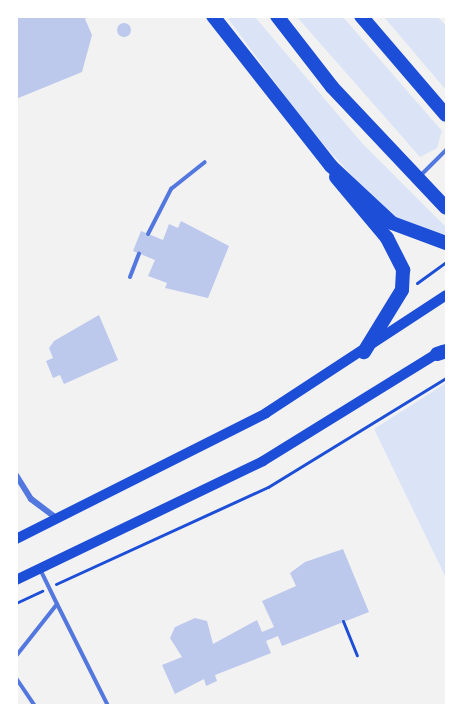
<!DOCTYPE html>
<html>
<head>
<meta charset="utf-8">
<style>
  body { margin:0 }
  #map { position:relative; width:463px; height:722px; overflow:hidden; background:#f2f2f2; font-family:"Source Sans 3",sans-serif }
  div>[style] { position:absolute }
  .green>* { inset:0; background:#dbe4f7 }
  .building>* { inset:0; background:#bdc9ec }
  .round { border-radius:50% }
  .path>* { height:3px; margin:-1.5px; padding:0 1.5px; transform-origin:1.5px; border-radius:1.5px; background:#1d4ed8 }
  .service>* { height:4px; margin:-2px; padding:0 2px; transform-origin:2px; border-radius:2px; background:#5277de }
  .minor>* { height:6px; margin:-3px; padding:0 3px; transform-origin:3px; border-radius:3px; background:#5277de }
  .secondary>* { height:10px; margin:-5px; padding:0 5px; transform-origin:5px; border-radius:5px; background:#1d4ed8 }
  .motorway>* { height:14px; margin:-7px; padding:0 7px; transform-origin:7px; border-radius:7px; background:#1d4ed8 }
  span { translate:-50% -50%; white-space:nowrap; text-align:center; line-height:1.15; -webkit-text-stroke:4.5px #fff; paint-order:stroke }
  .frame { position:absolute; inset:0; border:18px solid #fff; pointer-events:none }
</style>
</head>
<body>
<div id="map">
  <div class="green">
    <div style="clip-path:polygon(227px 17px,255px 17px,362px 143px,446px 227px,446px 235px,396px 220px,370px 195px,310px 130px)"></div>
    <div style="clip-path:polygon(297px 17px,343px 17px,442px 131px,437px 148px,420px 157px)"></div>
    <div style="clip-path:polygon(384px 17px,438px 17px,446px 26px,446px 90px)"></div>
    <div style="clip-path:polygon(446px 383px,446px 578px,374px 429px)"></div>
  </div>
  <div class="building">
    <div style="clip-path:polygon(16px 16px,90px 16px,85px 19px,92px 35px,82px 72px,16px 99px)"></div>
    <div class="round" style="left:117px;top:23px;width:14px;height:14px"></div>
    <div style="clip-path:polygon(181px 221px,229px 246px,208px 298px,165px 288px,167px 283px,148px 276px,155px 260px,133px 251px,141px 231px,163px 240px,169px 224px,178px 228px)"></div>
    <div style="clip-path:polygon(99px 315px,118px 360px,64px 384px,60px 375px,53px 378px,46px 361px,53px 358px,49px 348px,54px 341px)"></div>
    <div style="clip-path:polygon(343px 549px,369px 612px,282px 646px,278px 636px,266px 641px,271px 653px,215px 675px,217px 681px,206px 686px,204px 679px,175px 694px,162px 665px,182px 657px,170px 638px,175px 627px,195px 618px,207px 621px,213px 644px,257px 620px,262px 632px,274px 627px,262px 601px,296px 586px,290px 573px,305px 562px)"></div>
  </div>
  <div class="path">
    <div style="left:417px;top:283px;width:36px;rotate:-36deg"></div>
    <div style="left:56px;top:584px;width:233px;rotate:-24.6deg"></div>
    <div style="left:268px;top:487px;width:209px;rotate:-31.5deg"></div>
    <div style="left:16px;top:603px;width:29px;rotate:-25deg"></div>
    <div style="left:343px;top:621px;width:37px;rotate:68deg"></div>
  </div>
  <div class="service">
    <div style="left:420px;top:176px;width:37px;rotate:-45deg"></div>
    <div style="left:148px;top:234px;width:51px;rotate:-62.9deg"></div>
    <div style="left:171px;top:189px;width:43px;rotate:-38.5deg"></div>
    <div style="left:130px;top:277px;width:25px;rotate:-69deg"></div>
    <div style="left:57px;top:604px;width:114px;rotate:63.4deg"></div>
    <div style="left:16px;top:656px;width:66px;rotate:-51.7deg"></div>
    <div style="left:57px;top:604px;width:39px;rotate:-116deg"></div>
    <div style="left:16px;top:678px;width:34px;rotate:56deg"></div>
  </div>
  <div class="minor">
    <div style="left:16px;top:475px;width:28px;rotate:58deg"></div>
    <div style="left:31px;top:499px;width:34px;rotate:37deg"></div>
  </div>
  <div class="secondary">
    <div style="left:16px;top:539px;width:280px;rotate:-26.7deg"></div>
    <div style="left:266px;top:413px;width:215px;rotate:-33.2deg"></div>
    <div style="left:16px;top:580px;width:274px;rotate:-25.7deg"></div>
    <div style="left:263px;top:461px;width:211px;rotate:-31.7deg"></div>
  </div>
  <div class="motorway">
    <div style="left:213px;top:16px;width:191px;rotate:51.8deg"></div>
    <div style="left:331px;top:166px;width:83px;rotate:43.1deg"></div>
    <div style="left:392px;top:223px;width:58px;rotate:20.3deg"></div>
    <div style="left:277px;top:16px;width:90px;rotate:52.2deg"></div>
    <div style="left:332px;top:87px;width:166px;rotate:46.7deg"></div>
    <div style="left:361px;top:16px;width:130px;rotate:49.4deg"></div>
    <div style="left:336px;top:177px;width:80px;rotate:50.1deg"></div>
    <div style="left:387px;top:238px;width:36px;rotate:63deg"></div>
    <div style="left:403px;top:270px;width:20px;rotate:93deg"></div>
    <div style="left:402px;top:290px;width:73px;rotate:121.5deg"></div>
    <div style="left:437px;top:354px;width:9px;rotate:-18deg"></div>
  </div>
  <div class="frame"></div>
</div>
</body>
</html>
